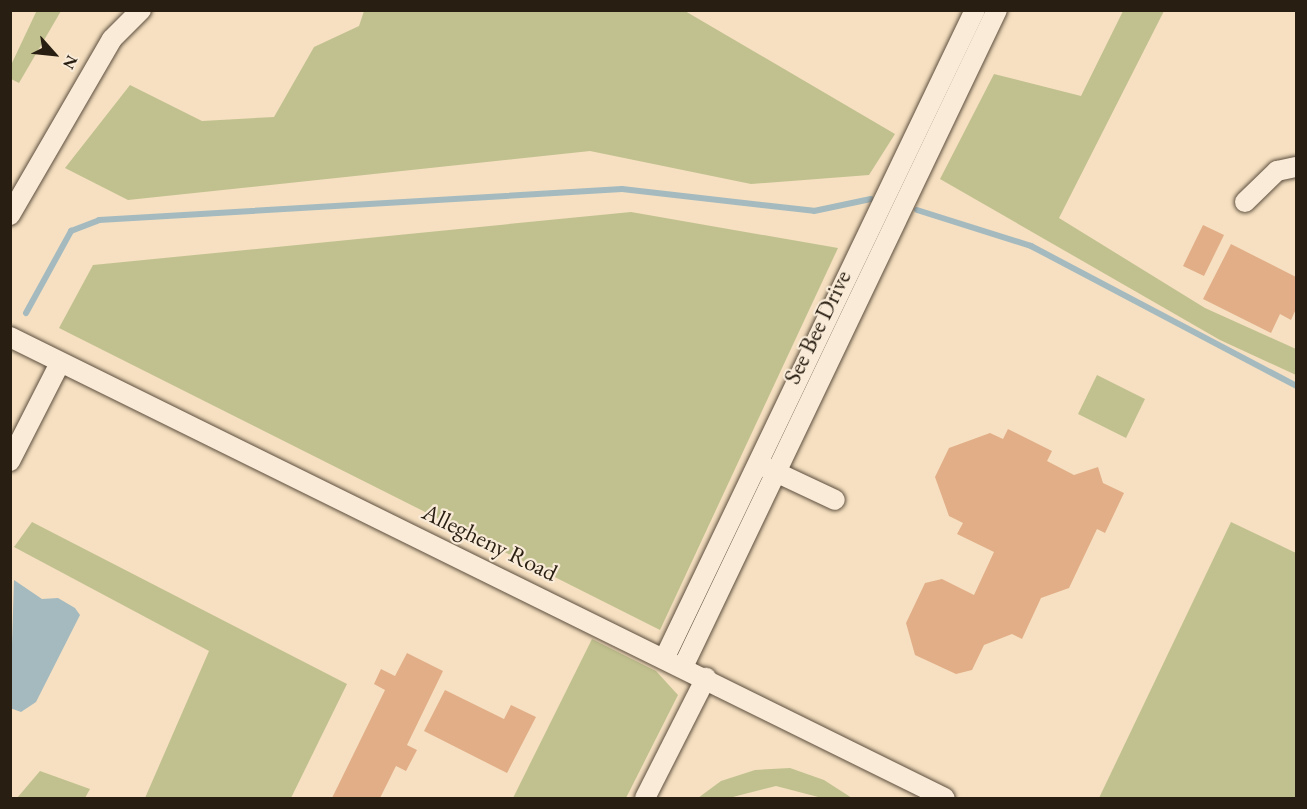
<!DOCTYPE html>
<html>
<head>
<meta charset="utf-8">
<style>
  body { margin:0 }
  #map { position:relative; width:1307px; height:809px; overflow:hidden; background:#f6e0c1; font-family:"EB Garamond",serif }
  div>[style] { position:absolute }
  .green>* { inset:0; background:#c1c18f }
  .water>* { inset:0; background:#a4babf }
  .stream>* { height:6px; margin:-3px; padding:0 3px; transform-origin:3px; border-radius:3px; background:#a4babf }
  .building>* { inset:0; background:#e1ae87 }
  .roads { filter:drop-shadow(0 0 2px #5c4e3e) drop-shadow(0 0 2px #5c4e3e) }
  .minor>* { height:20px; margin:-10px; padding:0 10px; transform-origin:10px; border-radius:10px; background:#f9ebd7 }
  span { translate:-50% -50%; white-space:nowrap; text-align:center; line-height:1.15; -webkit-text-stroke:4.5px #f9ebd7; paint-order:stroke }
  .street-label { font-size:24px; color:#281e12 }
  .frame { position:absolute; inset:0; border:12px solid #281e12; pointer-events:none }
  .north { position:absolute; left:24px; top:24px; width:60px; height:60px; -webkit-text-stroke:4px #f9ebd7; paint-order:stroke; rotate:117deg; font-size:16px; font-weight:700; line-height:24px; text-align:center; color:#281e12 }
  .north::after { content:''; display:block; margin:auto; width:21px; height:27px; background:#281e12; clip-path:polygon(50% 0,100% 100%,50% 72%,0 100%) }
</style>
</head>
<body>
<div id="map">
  <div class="green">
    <div style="clip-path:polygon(37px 10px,61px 11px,19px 83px,11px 79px,11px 65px)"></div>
    <div style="clip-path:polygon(364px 11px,685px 11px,895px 134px,869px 175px,751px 184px,590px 151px,128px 200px,65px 168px,130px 85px,202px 121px,274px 117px,314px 47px,359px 26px)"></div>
    <div style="clip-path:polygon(1123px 11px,1164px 11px,1059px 218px,1205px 308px,1296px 349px,1296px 375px,1220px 340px,940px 179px,994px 74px,1081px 96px)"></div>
    <div style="clip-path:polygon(631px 212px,838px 248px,660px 630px,59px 328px,93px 265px)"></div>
    <div style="clip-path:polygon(1097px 375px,1145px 399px,1126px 438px,1078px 414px)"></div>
    <div style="clip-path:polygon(32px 522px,347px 684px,291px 798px,145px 798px,209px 651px,14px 547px)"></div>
    <div style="clip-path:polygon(1231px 522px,1296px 553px,1296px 798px,1099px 798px)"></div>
    <div style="clip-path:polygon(592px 639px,656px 671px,678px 695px,626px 798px,513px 798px)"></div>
    <div style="clip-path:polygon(790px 768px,824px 780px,852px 798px,822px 798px,776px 786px,729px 798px,698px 798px,721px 781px,755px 770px)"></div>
    <div style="clip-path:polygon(40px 771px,90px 789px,85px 798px,17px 798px)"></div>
  </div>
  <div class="water">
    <div style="clip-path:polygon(14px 580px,42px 599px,58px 598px,75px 608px,80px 615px,36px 702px,21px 712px,10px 708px)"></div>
  </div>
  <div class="stream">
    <div style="left:917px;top:210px;width:120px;rotate:17.5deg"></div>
    <div style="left:1031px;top:246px;width:300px;rotate:27.8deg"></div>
    <div style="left:26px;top:313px;width:94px;rotate:-61.2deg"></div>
    <div style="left:71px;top:231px;width:30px;rotate:-21deg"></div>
    <div style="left:99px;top:220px;width:524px;rotate:-3.39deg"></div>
    <div style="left:622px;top:189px;width:193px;rotate:6.5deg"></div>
    <div style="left:814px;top:211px;width:58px;rotate:-11.9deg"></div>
  </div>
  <div class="building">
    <div style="clip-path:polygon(1203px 225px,1224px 235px,1204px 276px,1183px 266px)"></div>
    <div style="clip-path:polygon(1231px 244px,1296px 277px,1296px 309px,1291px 320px,1280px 314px,1271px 333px,1203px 299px)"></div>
    <div style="clip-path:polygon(1008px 429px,1052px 451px,1047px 461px,1074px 475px,1098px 467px,1103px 483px,1124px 493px,1105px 533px,1097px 529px,1069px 588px,1041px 598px,1022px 639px,1012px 634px,984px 645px,972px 670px,956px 674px,915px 655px,906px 623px,925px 583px,942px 579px,974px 595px,994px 552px,957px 534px,963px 523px,949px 516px,935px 477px,949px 448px,990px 433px,1003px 439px)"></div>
    <div style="clip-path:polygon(407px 653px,443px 671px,407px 745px,417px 750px,406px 771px,396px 766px,380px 798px,332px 798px,385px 690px,374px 684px,381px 669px,395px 676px)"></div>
    <div style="clip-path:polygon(445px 690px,504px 719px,511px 705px,536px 717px,507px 773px,424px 731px)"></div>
  </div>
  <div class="roads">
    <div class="minor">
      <div style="left:1245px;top:202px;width:45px;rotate:-44.1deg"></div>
      <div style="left:1277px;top:171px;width:19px;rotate:-12deg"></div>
      <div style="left:10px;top:215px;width:203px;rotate:-59.9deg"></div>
      <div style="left:112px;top:39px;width:41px;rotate:-45deg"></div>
      <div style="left:10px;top:337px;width:1042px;rotate:26.25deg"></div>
      <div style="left:10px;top:461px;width:110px;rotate:-63deg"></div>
      <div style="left:765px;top:467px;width:77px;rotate:25.2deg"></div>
      <div style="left:665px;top:657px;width:717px;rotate:-64.4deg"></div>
      <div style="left:683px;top:667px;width:728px;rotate:-64.46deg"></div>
      <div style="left:645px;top:798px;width:135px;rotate:-63.1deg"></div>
    </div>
  </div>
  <div class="street-label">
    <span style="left:817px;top:327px;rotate:-64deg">See Bee Drive</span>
    <span style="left:490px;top:542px;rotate:26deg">Allegheny Road</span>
  </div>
  <div class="frame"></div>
  <div class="north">N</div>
</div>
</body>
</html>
